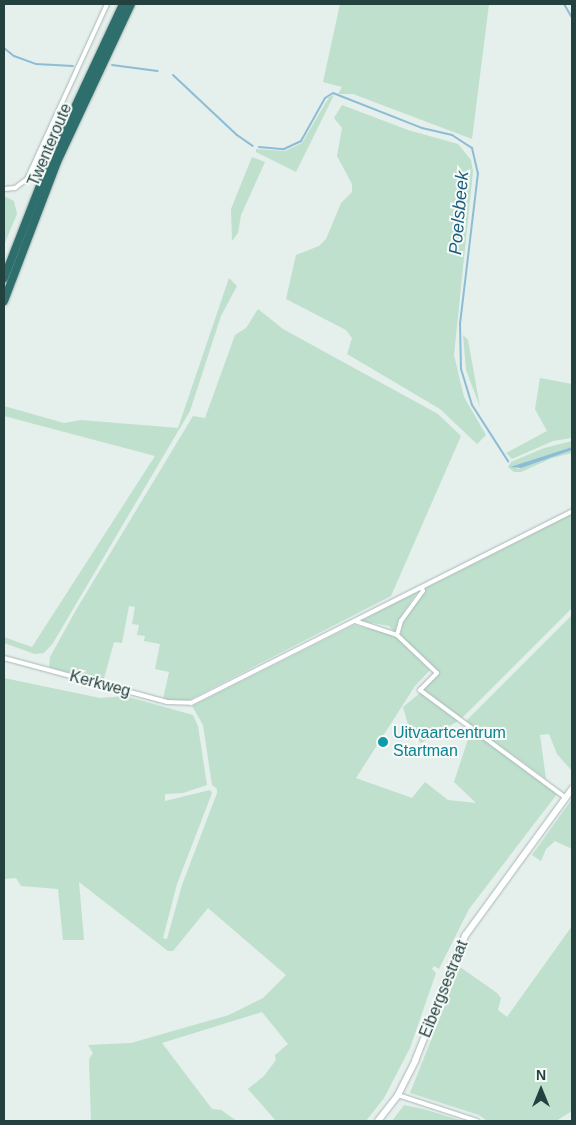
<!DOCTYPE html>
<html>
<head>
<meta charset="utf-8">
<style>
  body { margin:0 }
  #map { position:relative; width:576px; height:1125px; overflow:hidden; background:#e5efec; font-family:Arial,sans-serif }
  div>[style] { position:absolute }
  .green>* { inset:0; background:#bee0cd }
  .water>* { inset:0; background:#8cbdd5 }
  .stream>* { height:2px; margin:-1px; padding:0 1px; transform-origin:1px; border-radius:1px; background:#8cbdd5 }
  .roads { filter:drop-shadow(0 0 1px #a7b8b5) drop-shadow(0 0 1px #a7b8b5) }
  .street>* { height:4px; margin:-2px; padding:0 2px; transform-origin:2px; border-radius:2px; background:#fff }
  .secondary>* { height:5.5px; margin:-2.75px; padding:0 2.75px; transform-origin:2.75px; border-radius:2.75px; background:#fff }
  .highway>* { height:8px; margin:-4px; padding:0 4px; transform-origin:4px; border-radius:4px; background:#2e6f6d }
  .dots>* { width:14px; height:14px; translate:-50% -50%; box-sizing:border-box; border:2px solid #f6fbf9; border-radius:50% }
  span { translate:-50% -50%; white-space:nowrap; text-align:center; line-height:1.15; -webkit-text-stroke:4px #f6fbf9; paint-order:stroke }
  .street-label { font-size:16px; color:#23423f }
  .culture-label { font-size:16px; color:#0d838f }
  .left { translate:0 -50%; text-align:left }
  .water-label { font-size:18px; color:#1b5e80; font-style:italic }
  .frame { position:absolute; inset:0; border:5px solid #23423f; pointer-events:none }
  .north { position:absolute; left:516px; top:1065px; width:50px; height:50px; -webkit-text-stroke:4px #f6fbf9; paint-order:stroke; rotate:0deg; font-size:14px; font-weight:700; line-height:20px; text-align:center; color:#23423f }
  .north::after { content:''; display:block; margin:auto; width:18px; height:22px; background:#23423f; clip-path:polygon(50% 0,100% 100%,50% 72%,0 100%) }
</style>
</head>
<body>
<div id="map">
  <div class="green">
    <div style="clip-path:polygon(340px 4px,489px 4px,472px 139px,353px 94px,338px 94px,342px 87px,323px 82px)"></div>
    <div style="clip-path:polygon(334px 95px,296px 172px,256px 152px,256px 149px,285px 151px,302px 143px,329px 97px)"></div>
    <div style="clip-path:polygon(342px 105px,408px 130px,458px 144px,471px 160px,473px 171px,454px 355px,464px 397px,486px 435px,477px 444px,440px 409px,347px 354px,352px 338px,346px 330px,286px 299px,296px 255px,319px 246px,326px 239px,341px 203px,352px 192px,352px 184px,337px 156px,342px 128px,334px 118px)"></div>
    <div style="clip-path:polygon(252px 157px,265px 162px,241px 215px,238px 233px,232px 241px,231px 209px)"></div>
    <div style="clip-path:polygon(4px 196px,14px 201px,17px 214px,4px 245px)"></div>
    <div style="clip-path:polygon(229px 278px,237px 286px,221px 316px,190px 411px,53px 643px,44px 653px,35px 654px,4px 643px,4px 637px,32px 647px,155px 456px,4px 416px,4px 406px,64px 423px,81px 420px,178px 428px)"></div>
    <div style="clip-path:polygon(258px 309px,283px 329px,438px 414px,461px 436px,391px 596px,183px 703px,163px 699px,169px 672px,155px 669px,160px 644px,144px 641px,145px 636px,137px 635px,139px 625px,132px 624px,135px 607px,129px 606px,122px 643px,114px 642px,103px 682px,49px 667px,50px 657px,76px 610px,193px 416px,205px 418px,235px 335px,246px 328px)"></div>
    <div style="clip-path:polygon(463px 335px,468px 340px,480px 407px,466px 370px)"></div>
    <div style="clip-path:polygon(540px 378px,572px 384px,572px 438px,553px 441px,512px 459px,506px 453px,547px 431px,535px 409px)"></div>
    <div style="clip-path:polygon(572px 441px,572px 447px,513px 466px,518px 469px,556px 454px,572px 450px,572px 453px,552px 458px,521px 472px,514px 472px,508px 467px,511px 462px,544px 448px)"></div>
    <div style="clip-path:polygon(572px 514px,572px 608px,462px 718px,423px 689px,439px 673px,400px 636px,403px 623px,424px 589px)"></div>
    <div style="clip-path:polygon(417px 592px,398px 621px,395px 633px,389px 626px,361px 621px)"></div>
    <div style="clip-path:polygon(572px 615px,572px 771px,557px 754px,549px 734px,540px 735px,546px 779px,466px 721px)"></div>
    <div style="clip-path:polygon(354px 625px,394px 635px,430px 670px,415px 686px,356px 778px,412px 798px,425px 782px,448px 800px,476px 803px,454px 782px,471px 730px,557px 794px,469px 909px,439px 969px,434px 966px,432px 969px,436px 973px,410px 1048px,384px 1098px,366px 1121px,276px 1121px,248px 1089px,264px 1076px,276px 1060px,275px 1055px,288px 1044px,262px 1012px,162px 1043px,212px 1109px,221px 1110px,237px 1121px,91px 1121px,89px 1059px,93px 1053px,88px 1045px,131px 1043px,229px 1015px,263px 998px,286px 975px,208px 908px,173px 951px,168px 951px,79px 882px,84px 940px,63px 940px,58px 889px,21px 886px,16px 878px,4px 879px,4px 678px,100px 698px,125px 696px,193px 715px,198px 726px,207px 785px,183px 793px,165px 794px,165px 801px,210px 790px,212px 793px,177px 884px,163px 938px,167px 939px,182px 885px,217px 793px,217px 789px,212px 785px,203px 725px,192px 706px)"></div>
    <div style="clip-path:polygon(420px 693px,458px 721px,421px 743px,409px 728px,403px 707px)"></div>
    <div style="clip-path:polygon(572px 799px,572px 849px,555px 841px,546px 849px,541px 861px,532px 855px)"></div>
    <div style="clip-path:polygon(572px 926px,572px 1111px,556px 1121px,487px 1121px,479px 1115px,410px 1093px,460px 967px,497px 993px,501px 998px,498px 1010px,507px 1017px)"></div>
    <div style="clip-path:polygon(404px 1105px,423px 1109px,463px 1121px,392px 1121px)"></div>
  </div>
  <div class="water">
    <div style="clip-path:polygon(572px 447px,572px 450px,521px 468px,510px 467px)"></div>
  </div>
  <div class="stream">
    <div style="left:564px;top:4px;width:16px;rotate:60deg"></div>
    <div style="left:4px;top:48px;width:13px;rotate:39deg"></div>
    <div style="left:14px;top:56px;width:23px;rotate:20deg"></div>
    <div style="left:36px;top:64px;width:37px;rotate:3deg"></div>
    <div style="left:112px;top:65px;width:46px;rotate:7.4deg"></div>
    <div style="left:173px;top:75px;width:88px;rotate:43.2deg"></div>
    <div style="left:237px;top:135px;width:19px;rotate:35deg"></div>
    <div style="left:259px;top:147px;width:25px;rotate:5deg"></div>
    <div style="left:284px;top:149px;width:19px;rotate:-25deg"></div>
    <div style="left:301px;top:141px;width:49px;rotate:-60.8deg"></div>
    <div style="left:325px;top:98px;width:9px;rotate:-32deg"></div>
    <div style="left:333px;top:93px;width:96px;rotate:21.5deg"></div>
    <div style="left:422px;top:128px;width:31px;rotate:13deg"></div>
    <div style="left:452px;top:135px;width:24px;rotate:33deg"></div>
    <div style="left:472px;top:148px;width:26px;rotate:77deg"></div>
    <div style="left:478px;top:173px;width:151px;rotate:96.8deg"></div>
    <div style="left:460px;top:323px;width:46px;rotate:88.8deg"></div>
    <div style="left:461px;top:369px;width:38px;rotate:73deg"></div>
    <div style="left:472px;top:405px;width:67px;rotate:57.3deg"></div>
  </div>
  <div class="roads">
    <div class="street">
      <div style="left:4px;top:189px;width:11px;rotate:-5deg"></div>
      <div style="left:15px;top:188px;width:15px;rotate:-37deg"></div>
      <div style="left:27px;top:179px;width:192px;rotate:-65.4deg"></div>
      <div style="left:355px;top:621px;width:44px;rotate:18.4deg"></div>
      <div style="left:397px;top:635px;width:55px;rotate:43.5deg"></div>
      <div style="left:437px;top:673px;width:24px;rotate:135deg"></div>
      <div style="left:420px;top:690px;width:182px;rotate:36.5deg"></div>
      <div style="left:397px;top:635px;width:15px;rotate:-74deg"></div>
      <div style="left:401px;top:621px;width:37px;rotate:-54deg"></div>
      <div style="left:423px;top:591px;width:4px;rotate:-104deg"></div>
      <div style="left:4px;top:658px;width:169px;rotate:15.1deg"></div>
      <div style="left:167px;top:702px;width:24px;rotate:2deg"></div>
      <div style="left:191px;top:703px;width:427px;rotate:-26.7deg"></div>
      <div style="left:398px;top:1095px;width:83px;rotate:18.2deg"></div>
    </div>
    <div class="secondary">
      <div style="left:378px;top:1121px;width:33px;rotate:-52deg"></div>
      <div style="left:398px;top:1095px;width:38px;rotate:-63deg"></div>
      <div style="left:415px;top:1061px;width:135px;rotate:-68.2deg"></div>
      <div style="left:465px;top:936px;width:182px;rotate:-53.9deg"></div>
    </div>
    <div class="highway">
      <div style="left:4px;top:278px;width:121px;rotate:-68.7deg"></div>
      <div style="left:48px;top:165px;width:178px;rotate:-65deg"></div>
      <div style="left:4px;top:301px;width:149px;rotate:-69.1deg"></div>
      <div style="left:57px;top:162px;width:174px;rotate:-64.9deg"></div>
    </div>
  </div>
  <div class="dots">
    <div style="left:383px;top:742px;background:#0f9aa8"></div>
  </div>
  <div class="street-label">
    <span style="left:50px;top:145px;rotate:-67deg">Twenteroute</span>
    <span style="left:100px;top:684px;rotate:15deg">Kerkweg</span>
    <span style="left:444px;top:989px;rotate:-68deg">Eibergsestraat</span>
  </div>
  <div class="culture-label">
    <span class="left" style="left:393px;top:742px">Uitvaartcentrum<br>Startman</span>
  </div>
  <div class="water-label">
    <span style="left:459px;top:213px;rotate:-85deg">Poelsbeek</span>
  </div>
  <div class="frame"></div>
  <div class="north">N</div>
</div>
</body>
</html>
